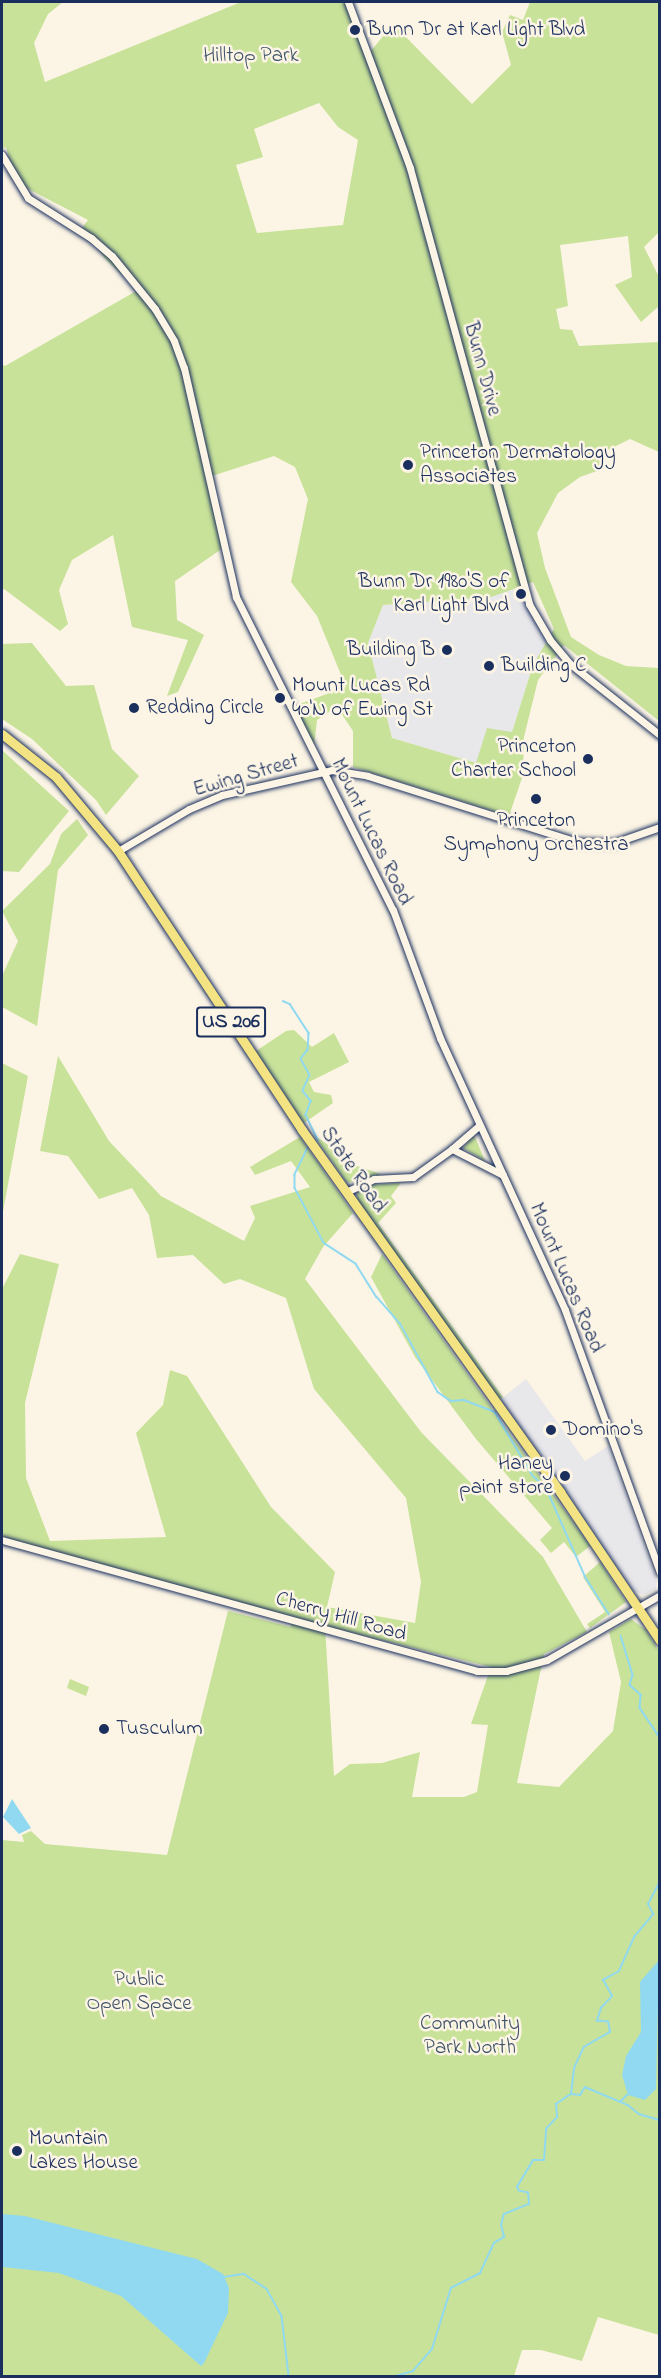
<!DOCTYPE html>
<html>
<head>
<meta charset="utf-8">
<style>
  body { margin:0 }
  #map { position:relative; width:661px; height:2378px; overflow:hidden; background:#fcf5e5; font-family:"Indie Flower",sans-serif }
  div>[style] { position:absolute }
  .built>* { inset:0; background:#e8e7ea }
  .green>* { inset:0; background:#c8e299 }
  .water>* { inset:0; background:#90d9f1 }
  .stream>* { height:1.5px; margin:-0.75px; padding:0 0.75px; transform-origin:0.75px; border-radius:0.75px; background:#90d9f1 }
  .roads { filter:drop-shadow(0 0 2px #1b2f5e) drop-shadow(0 0 2px #1b2f5e) }
  .tertiary>* { height:7px; margin:-3.5px; padding:0 3.5px; transform-origin:3.5px; border-radius:3.5px; background:#fcf5e5 }
  .trunk>* { height:9px; margin:-4.5px; padding:0 4.5px; transform-origin:4.5px; border-radius:4.5px; background:#f4e382 }
  .dots>* { width:16px; height:16px; translate:-50% -50%; box-sizing:border-box; border:3px solid #fcf5e5; border-radius:50% }
  span { translate:-50% -50%; white-space:nowrap; text-align:center; line-height:1.15; -webkit-text-stroke:5px #fcf5e5; paint-order:stroke }
  .shield-label span { padding:2px 4px; background:#fcf5e5; border:2px solid; border-radius:4px; -webkit-text-stroke-width:0 }
  .shield-label { font-size:20px; color:#1b2f5e; font-weight:700 }
  .poi-label { font-size:21px; color:#1b2f5e }
  .left { translate:0 -50%; text-align:left }
  .right { translate:-100% -50%; text-align:right }
  .park-label { font-size:21px; color:#3e536a }
  .street-label { font-size:21px; color:#1b2f5e }
  .frame { position:absolute; inset:0; border:3px solid #1b2f5e; pointer-events:none }
</style>
</head>
<body>
<div id="map">
  <div class="built">
    <div style="clip-path:polygon(518px 586px,547px 643px,533px 665px,512px 732px,476px 763px,392px 738px,368px 643px,383px 605px,491px 597px)"></div>
    <div style="clip-path:polygon(526px 1379px,585px 1461px,608px 1446px,657px 1581px,656px 1589px,644px 1595px,632px 1590px,500px 1400px)"></div>
  </div>
  <div class="green">
    <div style="clip-path:polygon(evenodd,2px 2px,63px 2px,48px 14px,34px 43px,45px 82px,241px 2px,348px 2px,370px 52px,393px 24px,472px 104px,511px 65px,502px 32px,510px 15px,523px 20px,530px 2px,659px 2px,659px 232px,644px 247px,659px 277px,659px 306px,641px 322px,615px 285px,632px 277px,628px 236px,560px 245px,568px 306px,556px 309px,560px 329px,572px 330px,579px 346px,659px 342px,659px 452px,630px 439px,606px 451px,597px 471px,580px 477px,558px 493px,537px 533px,545px 568px,571px 637px,599px 655px,626px 666px,659px 668px,659px 721px,564px 645px,538px 680px,524px 737px,523px 775px,509px 816px,353px 767px,353px 731px,337px 707px,317px 720px,314px 746px,294px 706px,346px 687px,317px 616px,291px 582px,308px 499px,295px 467px,274px 456px,209px 477px,223px 548px,175px 581px,177px 620px,204px 635px,178px 692px,167px 696px,188px 640px,132px 627px,113px 535px,72px 560px,59px 590px,68px 624px,60px 631px,4px 589px,2px 591px,2px 364px,5px 366px,138px 290px,106px 260px,82px 228px,88px 220px,17px 183px,6px 147px,2px 149px,2px 2px,319px 103px,338px 127px,358px 140px,343px 225px,257px 233px,236px 165px,263px 157px,254px 129px,319px 103px,2px 2px,533px 582px,554px 629px,533px 665px,512px 732px,487px 728px,476px 763px,392px 738px,368px 643px,383px 605px,491px 597px,533px 582px)"></div>
    <div style="clip-path:polygon(32px 643px,66px 686px,94px 685px,112px 749px,139px 776px,106px 815px,96px 800px,32px 739px,2px 719px,2px 644px)"></div>
    <div style="clip-path:polygon(2px 750px,69px 811px,19px 872px,2px 871px)"></div>
    <div style="clip-path:polygon(77px 819px,88px 835px,58px 870px,37px 1026px,2px 1007px,2px 976px,18px 941px,2px 911px,50px 864px,61px 834px)"></div>
    <div style="clip-path:polygon(294px 1030px,312px 1047px,334px 1033px,349px 1062px,309px 1082px,314px 1092px,331px 1095px,333px 1103px,304px 1123px,256px 1051px,286px 1031px)"></div>
    <div style="clip-path:polygon(evenodd,58px 1056px,109px 1141px,161px 1196px,244px 1241px,255px 1218px,250px 1206px,310px 1187px,291px 1161px,255px 1175px,250px 1167px,300px 1137px,353px 1213px,323px 1247px,305px 1279px,421px 1432px,543px 1557px,587px 1632px,544px 1654px,517px 1783px,559px 1787px,613px 1731px,621px 1682px,609px 1632px,631px 1619px,646px 1630px,659px 1651px,659px 2335px,598px 2317px,582px 2361px,541px 2350px,522px 2350px,514px 2376px,2px 2376px,2px 1840px,24px 1842px,22px 1835px,31px 1831px,45px 1844px,167px 1855px,228px 1611px,291px 1627px,290px 1620px,2px 1538px,2px 1289px,20px 1254px,59px 1264px,25px 1403px,26px 1478px,50px 1541px,166px 1537px,136px 1433px,163px 1405px,170px 1370px,187px 1376px,271px 1507px,335px 1572px,327px 1607px,415px 1623px,421px 1582px,406px 1498px,314px 1389px,286px 1298px,240px 1279px,224px 1284px,193px 1255px,157px 1258px,149px 1215px,132px 1188px,99px 1199px,68px 1156px,40px 1151px,58px 1056px,325px 1626px,491px 1667px,471px 1724px,488px 1725px,477px 1792px,464px 1797px,412px 1797px,420px 1752px,382px 1763px,350px 1764px,334px 1776px,325px 1626px)"></div>
    <div style="clip-path:polygon(2px 1063px,28px 1076px,2px 1217px)"></div>
    <div style="clip-path:polygon(313px 1134px,357px 1166px,381px 1174px,347px 1183px)"></div>
    <div style="clip-path:polygon(473px 1136px,475px 1137px,485px 1161px,463px 1148px)"></div>
    <div style="clip-path:polygon(401px 1183px,391px 1196px,396px 1203px,378px 1223px,503px 1397px,500px 1400px,357px 1199px,357px 1192px,366px 1185px)"></div>
    <div style="clip-path:polygon(382px 1254px,590px 1546px,576px 1557px,564px 1542px,551px 1553px,540px 1540px,552px 1528px,476px 1439px,415px 1357px,371px 1277px)"></div>
    <div style="clip-path:polygon(600px 1562px,626px 1602px,590px 1628px,587px 1624px,605px 1612px,583px 1577px)"></div>
    <div style="clip-path:polygon(70px 1679px,89px 1687px,86px 1696px,67px 1688px)"></div>
  </div>
  <div class="water">
    <div style="clip-path:polygon(12px 1799px,31px 1828px,19px 1834px,3px 1817px)"></div>
    <div style="clip-path:polygon(659px 1960px,656px 2089px,645px 2100px,628px 2095px,622px 2075px,626px 2056px,641px 2032px,640px 1982px)"></div>
    <div style="clip-path:polygon(2px 2214px,25px 2216px,197px 2259px,223px 2274px,229px 2288px,228px 2313px,204px 2363px,201px 2366px,121px 2296px,59px 2273px,2px 2267px)"></div>
  </div>
  <div class="stream">
    <div style="left:283px;top:1001px;width:8px;rotate:23deg"></div>
    <div style="left:290px;top:1004px;width:35px;rotate:57deg"></div>
    <div style="left:309px;top:1033px;width:17px;rotate:93deg"></div>
    <div style="left:308px;top:1050px;width:11px;rotate:128deg"></div>
    <div style="left:301px;top:1059px;width:18px;rotate:61deg"></div>
    <div style="left:310px;top:1075px;width:17px;rotate:114deg"></div>
    <div style="left:303px;top:1091px;width:13px;rotate:51deg"></div>
    <div style="left:311px;top:1101px;width:15px;rotate:110deg"></div>
    <div style="left:306px;top:1115px;width:28px;rotate:64deg"></div>
    <div style="left:308px;top:1148px;width:30px;rotate:116deg"></div>
    <div style="left:295px;top:1175px;width:13px;rotate:90deg"></div>
    <div style="left:295px;top:1188px;width:62px;rotate:62.2deg"></div>
    <div style="left:324px;top:1243px;width:38px;rotate:33deg"></div>
    <div style="left:356px;top:1264px;width:39px;rotate:58deg"></div>
    <div style="left:377px;top:1297px;width:35px;rotate:49deg"></div>
    <div style="left:400px;top:1323px;width:79px;rotate:61.2deg"></div>
    <div style="left:438px;top:1392px;width:16px;rotate:35deg"></div>
    <div style="left:451px;top:1401px;width:13px;rotate:-4deg"></div>
    <div style="left:464px;top:1400px;width:33px;rotate:21deg"></div>
    <div style="left:495px;top:1412px;width:74px;rotate:59.3deg"></div>
    <div style="left:533px;top:1476px;width:17px;rotate:40deg"></div>
    <div style="left:546px;top:1487px;width:99px;rotate:66.3deg"></div>
    <div style="left:586px;top:1578px;width:43px;rotate:57.4deg"></div>
    <div style="left:621px;top:1636px;width:41px;rotate:72.9deg"></div>
    <div style="left:633px;top:1675px;width:10px;rotate:107deg"></div>
    <div style="left:630px;top:1685px;width:15px;rotate:42deg"></div>
    <div style="left:641px;top:1695px;width:13px;rotate:94deg"></div>
    <div style="left:640px;top:1708px;width:36px;rotate:56deg"></div>
    <div style="left:571px;top:2094px;width:9px;rotate:6deg"></div>
    <div style="left:580px;top:2095px;width:9px;rotate:-58deg"></div>
    <div style="left:585px;top:2087px;width:47px;rotate:22.7deg"></div>
    <div style="left:628px;top:2105px;width:14px;rotate:39deg"></div>
    <div style="left:639px;top:2114px;width:22px;rotate:16deg"></div>
    <div style="left:620px;top:2102px;width:10px;rotate:-45deg"></div>
    <div style="left:224px;top:2277px;width:20px;rotate:-9deg"></div>
    <div style="left:244px;top:2274px;width:27px;rotate:33deg"></div>
    <div style="left:267px;top:2289px;width:31px;rotate:61deg"></div>
    <div style="left:282px;top:2316px;width:60px;rotate:83.3deg"></div>
    <div style="left:396px;top:2376px;width:18px;rotate:-16deg"></div>
    <div style="left:413px;top:2371px;width:29px;rotate:-49deg"></div>
    <div style="left:432px;top:2349px;width:64px;rotate:-72.7deg"></div>
    <div style="left:451px;top:2288px;width:33px;rotate:-27deg"></div>
    <div style="left:480px;top:2273px;width:33px;rotate:-65deg"></div>
    <div style="left:494px;top:2243px;width:12px;rotate:-31deg"></div>
    <div style="left:504px;top:2237px;width:12px;rotate:-104deg"></div>
    <div style="left:501px;top:2225px;width:11px;rotate:-75deg"></div>
    <div style="left:504px;top:2214px;width:27px;rotate:-22deg"></div>
    <div style="left:529px;top:2204px;width:11px;rotate:-95deg"></div>
    <div style="left:528px;top:2193px;width:9px;rotate:-167deg"></div>
    <div style="left:519px;top:2191px;width:4px;rotate:-117deg"></div>
    <div style="left:517px;top:2187px;width:31px;rotate:-59deg"></div>
    <div style="left:533px;top:2160px;width:11px"></div>
    <div style="left:544px;top:2160px;width:31px;rotate:-86deg"></div>
    <div style="left:546px;top:2129px;width:16px;rotate:-47deg"></div>
    <div style="left:557px;top:2117px;width:13px;rotate:-94deg"></div>
    <div style="left:556px;top:2104px;width:18px;rotate:-34deg"></div>
    <div style="left:571px;top:2094px;width:26px;rotate:-83deg"></div>
    <div style="left:574px;top:2068px;width:23px;rotate:-65deg"></div>
    <div style="left:584px;top:2047px;width:30px;rotate:-30deg"></div>
    <div style="left:610px;top:2032px;width:10px;rotate:-101deg"></div>
    <div style="left:608px;top:2022px;width:11px;rotate:-175deg"></div>
    <div style="left:597px;top:2021px;width:14px;rotate:-73deg"></div>
    <div style="left:601px;top:2008px;width:16px;rotate:-47deg"></div>
    <div style="left:612px;top:1996px;width:18px;rotate:-119deg"></div>
    <div style="left:603px;top:1980px;width:18px;rotate:-29deg"></div>
    <div style="left:619px;top:1971px;width:37px;rotate:-66deg"></div>
    <div style="left:634px;top:1937px;width:30px;rotate:-50deg"></div>
    <div style="left:653px;top:1914px;width:11px;rotate:-117deg"></div>
    <div style="left:648px;top:1904px;width:26px;rotate:-62deg"></div>
  </div>
  <div class="roads">
    <div class="tertiary">
      <div style="left:348px;top:2px;width:177px;rotate:69.5deg"></div>
      <div style="left:410px;top:168px;width:452px;rotate:74.7deg"></div>
      <div style="left:529px;top:604px;width:42px;rotate:59.7deg"></div>
      <div style="left:550px;top:640px;width:30px;rotate:50deg"></div>
      <div style="left:569px;top:663px;width:116px;rotate:38.4deg"></div>
      <div style="left:2px;top:155px;width:50px;rotate:58.8deg"></div>
      <div style="left:28px;top:198px;width:75px;rotate:32.4deg"></div>
      <div style="left:91px;top:238px;width:28px;rotate:41deg"></div>
      <div style="left:112px;top:256px;width:68px;rotate:50.9deg"></div>
      <div style="left:155px;top:309px;width:37px;rotate:59deg"></div>
      <div style="left:174px;top:341px;width:29px;rotate:70deg"></div>
      <div style="left:184px;top:368px;width:235px;rotate:77.2deg"></div>
      <div style="left:236px;top:597px;width:350px;rotate:63.4deg"></div>
      <div style="left:393px;top:910px;width:136px;rotate:69.8deg"></div>
      <div style="left:440px;top:1038px;width:299px;rotate:65.3deg"></div>
      <div style="left:565px;top:1310px;width:279px;rotate:70.1deg"></div>
      <div style="left:118px;top:851px;width:82px;rotate:-30.6deg"></div>
      <div style="left:189px;top:809px;width:36px;rotate:-23deg"></div>
      <div style="left:222px;top:795px;width:113px;rotate:-12.8deg"></div>
      <div style="left:332px;top:770px;width:36px;rotate:9deg"></div>
      <div style="left:368px;top:776px;width:219px;rotate:17.5deg"></div>
      <div style="left:577px;top:842px;width:37px;rotate:2deg"></div>
      <div style="left:614px;top:843px;width:49px;rotate:-19.2deg"></div>
      <div style="left:452px;top:1149px;width:35px;rotate:-41deg"></div>
      <div style="left:346px;top:1192px;width:31px;rotate:-25deg"></div>
      <div style="left:374px;top:1179px;width:39px;rotate:-3deg"></div>
      <div style="left:413px;top:1177px;width:48px;rotate:-35.7deg"></div>
      <div style="left:452px;top:1149px;width:57px;rotate:27deg"></div>
      <div style="left:2px;top:1540px;width:493px;rotate:15.4deg"></div>
      <div style="left:477px;top:1671px;width:29px"></div>
      <div style="left:506px;top:1671px;width:42px;rotate:-15deg"></div>
      <div style="left:547px;top:1660px;width:130px;rotate:-29.9deg"></div>
    </div>
    <div class="trunk">
      <div style="left:2px;top:734px;width:69px;rotate:38.5deg"></div>
      <div style="left:56px;top:777px;width:97px;rotate:50deg"></div>
      <div style="left:118px;top:851px;width:334px;rotate:56.6deg"></div>
      <div style="left:302px;top:1130px;width:445px;rotate:54.5deg"></div>
      <div style="left:560px;top:1492px;width:179px;rotate:56.1deg"></div>
    </div>
  </div>
  <div class="dots">
    <div style="left:355px;top:30px;background:#1b2f5e"></div>
    <div style="left:408px;top:465px;background:#1b2f5e"></div>
    <div style="left:521px;top:594px;background:#1b2f5e"></div>
    <div style="left:447px;top:650px;background:#1b2f5e"></div>
    <div style="left:489px;top:666px;background:#1b2f5e"></div>
    <div style="left:280px;top:698px;background:#1b2f5e"></div>
    <div style="left:134px;top:708px;background:#1b2f5e"></div>
    <div style="left:588px;top:759px;background:#1b2f5e"></div>
    <div style="left:536px;top:799px;background:#1b2f5e"></div>
    <div style="left:551px;top:1430px;background:#1b2f5e"></div>
    <div style="left:565px;top:1476px;background:#1b2f5e"></div>
    <div style="left:104px;top:1729px;background:#1b2f5e"></div>
    <div style="left:17px;top:2151px;background:#1b2f5e"></div>
  </div>
  <div class="shield-label">
    <span style="left:231px;top:1022px">US 206</span>
  </div>
  <div class="poi-label">
    <span class="left" style="left:367px;top:30px">Bunn Dr at Karl Light Blvd</span>
    <span class="left" style="left:420px;top:465px">Princeton Dermatology<br>Associates</span>
    <span class="right" style="left:509px;top:594px">Bunn Dr 1980'S of<br>Karl Light Blvd</span>
    <span class="right" style="left:435px;top:650px">Building B</span>
    <span class="left" style="left:501px;top:666px">Building C</span>
    <span class="left" style="left:292px;top:698px">Mount Lucas Rd<br>40'N of Ewing St</span>
    <span class="left" style="left:146px;top:708px">Redding Circle</span>
    <span class="right" style="left:576px;top:759px">Princeton<br>Charter School</span>
    <span style="left:536px;top:833px">Princeton<br>Symphony Orchestra</span>
    <span class="left" style="left:563px;top:1430px">Domino's</span>
    <span class="right" style="left:553px;top:1476px">Haney<br>paint store</span>
    <span class="left" style="left:116px;top:1729px">Tusculum</span>
    <span class="left" style="left:29px;top:2151px">Mountain<br>Lakes House</span>
  </div>
  <div class="park-label">
    <span style="left:251px;top:56px">Hilltop Park</span>
    <span style="left:139px;top:1992px">Public<br>Open Space</span>
    <span style="left:470px;top:2036px">Community<br>Park North</span>
  </div>
  <div class="street-label">
    <span style="left:482px;top:369px;rotate:75deg">Bunn Drive</span>
    <span style="left:246px;top:776px;rotate:-16deg">Ewing Street</span>
    <span style="left:371px;top:832px;rotate:64deg">Mount Lucas Road</span>
    <span style="left:353px;top:1170px;rotate:55deg">State Road</span>
    <span style="left:566px;top:1278px;rotate:67deg">Mount Lucas Road</span>
    <span style="left:341px;top:1617px;rotate:16deg">Cherry Hill Road</span>
  </div>
  <div class="frame"></div>
</div>
</body>
</html>
